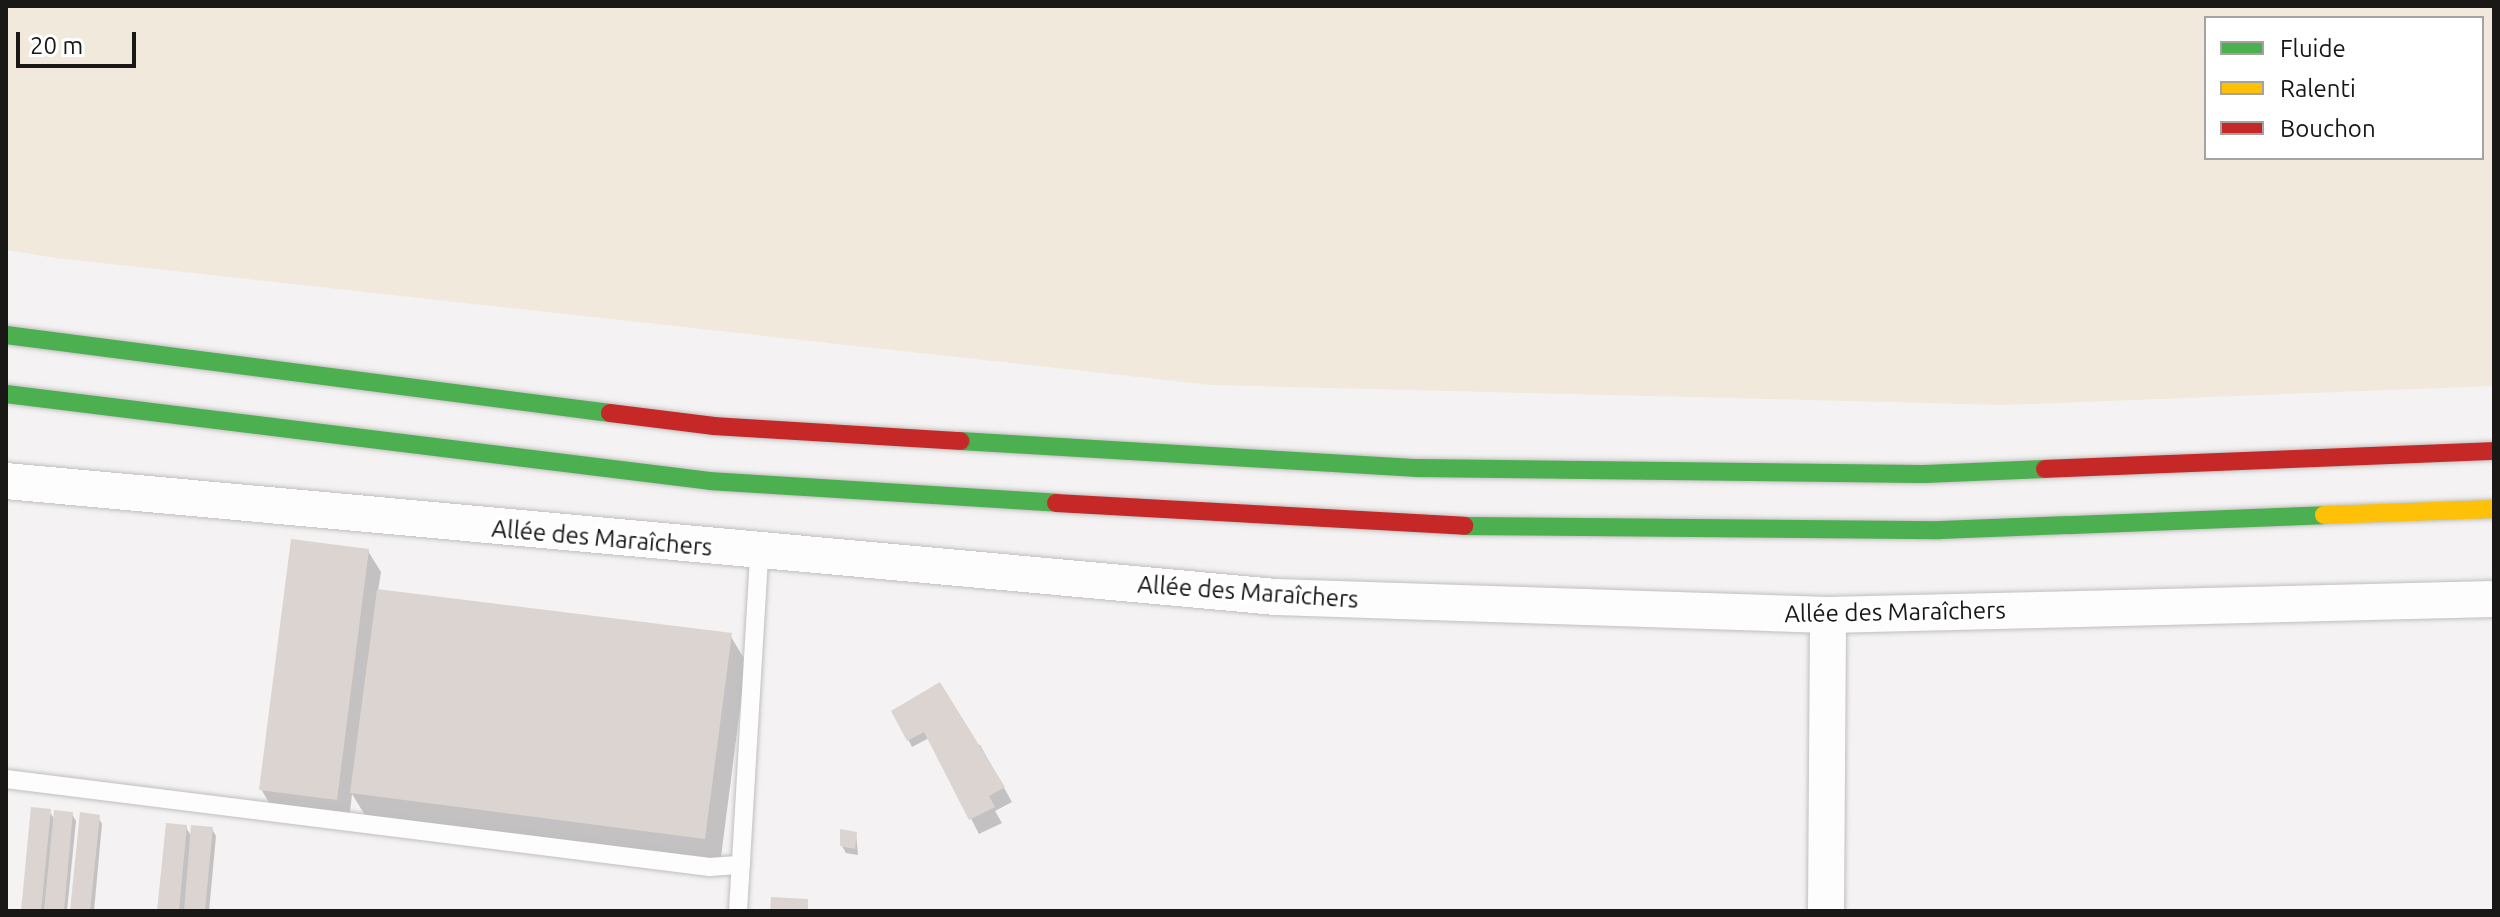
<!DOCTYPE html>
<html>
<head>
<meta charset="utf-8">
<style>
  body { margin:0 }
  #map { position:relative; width:2500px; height:917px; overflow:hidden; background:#f4f2f2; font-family:Ubuntu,sans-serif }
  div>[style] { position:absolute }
  .green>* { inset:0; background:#f1e9db }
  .shadow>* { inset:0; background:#0003 }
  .building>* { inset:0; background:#dbd4d0 }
  .roads { filter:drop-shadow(0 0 2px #c0bfbe) drop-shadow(0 0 2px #c0bfbe) }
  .lane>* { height:18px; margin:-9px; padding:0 9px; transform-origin:9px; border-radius:9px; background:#fdfdfd }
  .street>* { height:36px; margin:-18px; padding:0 18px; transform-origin:18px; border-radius:18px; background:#fdfdfd }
  .fast>* { height:18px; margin:-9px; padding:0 9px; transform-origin:9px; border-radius:9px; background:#4caf50 }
  .slow>* { height:18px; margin:-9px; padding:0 9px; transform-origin:9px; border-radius:9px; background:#ffc107 }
  .jam>* { height:18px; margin:-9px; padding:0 9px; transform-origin:9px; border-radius:9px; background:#c62828 }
  span { translate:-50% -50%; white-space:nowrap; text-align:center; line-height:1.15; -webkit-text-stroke:6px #fff; paint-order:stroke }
  .street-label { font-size:24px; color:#191817 }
  .frame { position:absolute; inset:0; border:8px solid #191817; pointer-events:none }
  .legend { position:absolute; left:2204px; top:16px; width:280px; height:144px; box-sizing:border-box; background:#fff; border:2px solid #a3a3a2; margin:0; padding:10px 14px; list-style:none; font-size:24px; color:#191817 }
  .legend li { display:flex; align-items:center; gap:16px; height:40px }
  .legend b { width:40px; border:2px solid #a3a3a2 }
  .scale { position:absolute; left:16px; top:32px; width:120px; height:36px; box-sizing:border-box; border:4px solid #191817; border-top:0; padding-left:10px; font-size:24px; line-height:28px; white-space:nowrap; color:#191817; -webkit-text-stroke:6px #fff; paint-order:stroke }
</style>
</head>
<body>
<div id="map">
  <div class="green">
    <div style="clip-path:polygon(evenodd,6px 6px,2494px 6px,2494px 386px,2003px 405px,1211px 385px,56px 258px,6px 250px,6px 6px,2206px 18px,2482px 18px,2482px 158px,2206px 158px,2206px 18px)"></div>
  </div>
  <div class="shadow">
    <div style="clip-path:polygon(368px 551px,381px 572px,378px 591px,730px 635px,746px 662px,720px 865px,368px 820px,352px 794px,349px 821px,274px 811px,261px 789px)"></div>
    <div style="clip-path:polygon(894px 711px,975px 748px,980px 745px,1012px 802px,995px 811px,1002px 823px,979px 834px,929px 738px,912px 747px)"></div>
    <div style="clip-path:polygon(49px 811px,55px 820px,72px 814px,76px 821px,67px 911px,23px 911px)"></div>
    <div style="clip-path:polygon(98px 817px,102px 824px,94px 911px,72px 911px)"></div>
    <div style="clip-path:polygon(186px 827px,192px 838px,212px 829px,216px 836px,209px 911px,159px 911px)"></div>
    <div style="clip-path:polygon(856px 833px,858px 855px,846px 853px,842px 846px)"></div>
  </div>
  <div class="building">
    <div style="clip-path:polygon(291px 539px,369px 549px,337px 800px,259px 790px)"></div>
    <div style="clip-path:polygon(377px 589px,732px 633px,705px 839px,350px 793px)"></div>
    <div style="clip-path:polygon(940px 682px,1005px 787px,989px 796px,995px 807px,969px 820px,924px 732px,907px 741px,891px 711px)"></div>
    <div style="clip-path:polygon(31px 807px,51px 809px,41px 911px,21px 911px)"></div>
    <div style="clip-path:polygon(54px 810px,73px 812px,64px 911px,44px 911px)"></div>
    <div style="clip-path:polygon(80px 812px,100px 815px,90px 911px,70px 911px)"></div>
    <div style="clip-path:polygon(166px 823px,187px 825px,179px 911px,157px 911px)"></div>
    <div style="clip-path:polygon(191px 825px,213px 827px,205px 911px,184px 911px)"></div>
    <div style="clip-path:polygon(840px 829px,857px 832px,855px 849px,840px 846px)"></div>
    <div style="clip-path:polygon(771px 897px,808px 899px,808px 911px,770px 911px)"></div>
  </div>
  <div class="roads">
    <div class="lane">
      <div style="left:6px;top:779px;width:709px;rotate:7.13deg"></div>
      <div style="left:710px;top:867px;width:31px;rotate:-4deg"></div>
      <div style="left:738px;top:911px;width:359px;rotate:-86.6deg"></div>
    </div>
    <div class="street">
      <div style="left:6px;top:481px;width:1275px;rotate:5.22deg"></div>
      <div style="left:1276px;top:597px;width:552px;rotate:1.87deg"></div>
      <div style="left:1828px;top:615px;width:666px;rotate:-1.38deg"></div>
      <div style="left:1826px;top:911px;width:296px;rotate:-89.6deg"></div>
    </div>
    <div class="fast">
      <div style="left:6px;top:335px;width:609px;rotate:7.36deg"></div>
      <div style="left:6px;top:394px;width:709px;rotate:7.04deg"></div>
      <div style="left:710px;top:481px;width:347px;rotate:3.6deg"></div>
      <div style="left:961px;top:441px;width:457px;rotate:3.4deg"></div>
      <div style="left:1417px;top:468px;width:508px;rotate:0.68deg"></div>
      <div style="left:1925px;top:474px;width:120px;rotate:-2.4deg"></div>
      <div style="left:1464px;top:526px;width:476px;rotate:0.5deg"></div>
      <div style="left:1940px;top:530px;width:384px;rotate:-2.2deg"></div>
    </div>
    <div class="slow">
      <div style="left:2324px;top:515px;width:170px;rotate:-2deg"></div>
    </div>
    <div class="jam">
      <div style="left:610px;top:413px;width:105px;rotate:7.1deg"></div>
      <div style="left:714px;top:426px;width:247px;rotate:3.5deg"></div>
      <div style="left:2045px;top:469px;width:449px;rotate:-2.3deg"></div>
      <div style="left:1056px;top:503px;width:409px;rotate:3.2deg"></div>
    </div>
  </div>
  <div class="street-label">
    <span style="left:602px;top:538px;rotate:5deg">Allée des Maraîchers</span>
    <span style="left:1248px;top:592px;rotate:4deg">Allée des Maraîchers</span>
    <span style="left:1895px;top:612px;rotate:-1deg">Allée des Maraîchers</span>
  </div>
  <div class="frame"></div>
  <ul class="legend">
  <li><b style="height:10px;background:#4caf50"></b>Fluide</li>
  <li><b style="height:10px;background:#ffc107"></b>Ralenti</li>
  <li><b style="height:10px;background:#c62828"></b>Bouchon</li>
  </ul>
  <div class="scale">20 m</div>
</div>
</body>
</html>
